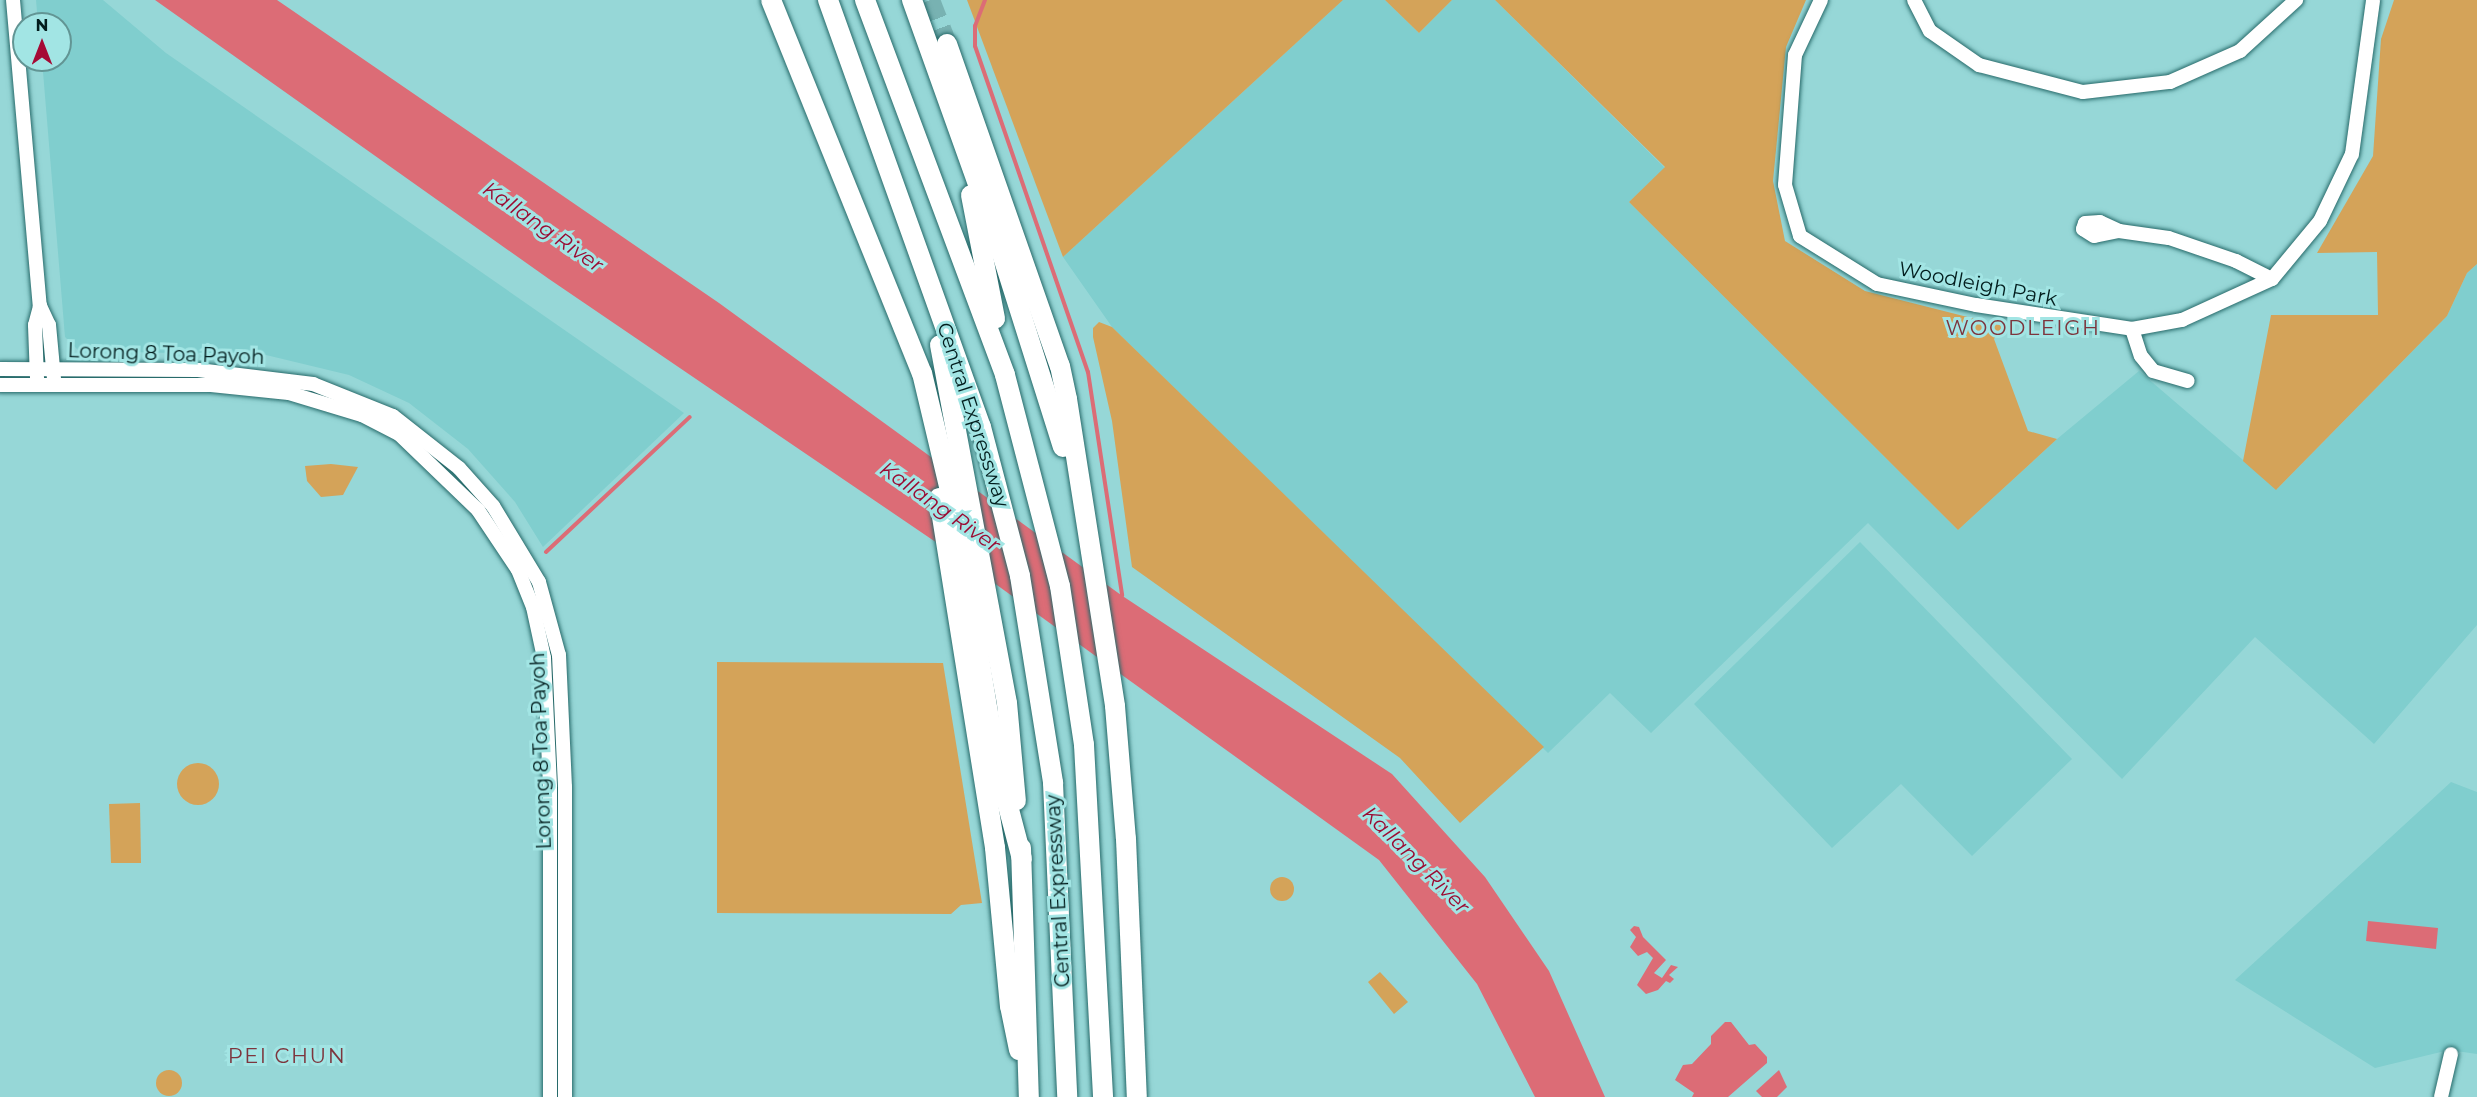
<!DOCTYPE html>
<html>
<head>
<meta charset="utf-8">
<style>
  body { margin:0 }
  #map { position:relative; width:2477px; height:1097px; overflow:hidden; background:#96d7d7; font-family:Montserrat,sans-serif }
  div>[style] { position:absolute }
  .built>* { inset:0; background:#80cece }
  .green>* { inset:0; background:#d4a359 }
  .round { border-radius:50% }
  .water>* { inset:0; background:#dc6c76 }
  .stream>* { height:4px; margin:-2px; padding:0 2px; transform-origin:2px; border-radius:2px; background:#dc6c76 }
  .highway-tunnel>* { height:20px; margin-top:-10px; transform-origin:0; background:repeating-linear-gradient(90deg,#78b2b2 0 20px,transparent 0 30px) }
  .roads { filter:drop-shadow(0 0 2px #276a6a) drop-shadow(0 0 2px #276a6a) }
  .minor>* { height:14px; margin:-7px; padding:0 7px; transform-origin:7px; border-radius:7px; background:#fff }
  .highway>* { height:20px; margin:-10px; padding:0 10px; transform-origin:10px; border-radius:10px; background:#fff }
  span { translate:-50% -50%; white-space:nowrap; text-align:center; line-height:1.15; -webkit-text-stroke:6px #a2e5e4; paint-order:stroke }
  .street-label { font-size:20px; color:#021d1d }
  .water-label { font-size:21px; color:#9b0b32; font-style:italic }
  .neighbourhood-label { font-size:21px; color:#7d353d; letter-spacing:1.5px }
  .north { position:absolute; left:12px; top:12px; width:60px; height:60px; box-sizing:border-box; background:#a2e5e4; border:2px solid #629594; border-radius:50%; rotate:0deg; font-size:16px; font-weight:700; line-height:24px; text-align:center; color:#021d1d }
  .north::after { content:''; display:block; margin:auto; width:21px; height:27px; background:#a50a35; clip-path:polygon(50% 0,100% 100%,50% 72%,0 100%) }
</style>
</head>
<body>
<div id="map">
  <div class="built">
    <div style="clip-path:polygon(36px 0,103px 0,166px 53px,684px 413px,543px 547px,515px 502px,468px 449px,409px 403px,349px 375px,266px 355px,79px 351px,65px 337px,42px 60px,60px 60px,60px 24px,38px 24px)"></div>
    <div style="clip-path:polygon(1343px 0,1385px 0,1419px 33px,1452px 0,1495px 0,1665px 168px,1629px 202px,1958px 530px,2057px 439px,2139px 371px,2277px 489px,2447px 316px,2467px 273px,2477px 264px,2477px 625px,2374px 744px,2255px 637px,2122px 779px,1868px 523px,1651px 733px,1610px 693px,1548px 753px,1112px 327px,1063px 257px)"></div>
    <div style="clip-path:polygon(1860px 542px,2072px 759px,1972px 856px,1901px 784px,1832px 848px,1694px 704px)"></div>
    <div style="clip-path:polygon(2451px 782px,2477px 792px,2477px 1054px,2449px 1050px,2375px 1068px,2235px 980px)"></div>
  </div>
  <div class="green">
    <div style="clip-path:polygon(967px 0,1343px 0,1063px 257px)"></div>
    <div style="clip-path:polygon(1385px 0,1452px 0,1419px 33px)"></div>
    <div style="clip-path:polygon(1495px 0,1806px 0,1786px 47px,1773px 181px,1785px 241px,1865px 291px,2003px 326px,1994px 339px,2028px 431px,2057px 439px,1958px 530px,1629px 202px,1665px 167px)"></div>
    <div style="clip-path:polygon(2394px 0,2477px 0,2477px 264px,2467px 273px,2447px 316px,2276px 490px,2243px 461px,2271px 315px,2378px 315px,2377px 252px,2317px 253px,2373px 156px,2381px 39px)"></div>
    <div style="clip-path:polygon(1099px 322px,1112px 327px,1544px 747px,1460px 823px,1400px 758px,1132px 567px,1112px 421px,1093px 337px,1093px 328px)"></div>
    <div style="clip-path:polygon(331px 464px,358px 467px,343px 495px,321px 497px,307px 481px,305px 466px)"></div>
    <div style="clip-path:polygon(717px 662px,943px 663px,982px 903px,961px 905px,951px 914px,717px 913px)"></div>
    <div class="round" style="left:177px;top:763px;width:42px;height:42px"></div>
    <div style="clip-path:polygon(140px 803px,141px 863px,111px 863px,109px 804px)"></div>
    <div class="round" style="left:1270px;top:877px;width:24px;height:24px"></div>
    <div style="clip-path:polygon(1380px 972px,1408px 1002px,1394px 1014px,1368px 982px)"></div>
    <div class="round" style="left:156px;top:1070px;width:26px;height:26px"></div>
  </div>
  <div class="water">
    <div style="clip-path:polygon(155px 0,277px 0,719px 303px,1121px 595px,1392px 774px,1485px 877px,1549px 971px,1605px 1097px,1535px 1097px,1477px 984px,1379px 860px,965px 562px,549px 279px)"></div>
    <div style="clip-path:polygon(2368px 921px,2438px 928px,2436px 949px,2366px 941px)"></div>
    <div style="clip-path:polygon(1634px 926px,1639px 927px,1643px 937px,1666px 960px,1654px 973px,1662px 978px,1671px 965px,1678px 967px,1669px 975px,1674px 979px,1670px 983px,1666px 981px,1658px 990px,1646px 994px,1637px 985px,1653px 958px,1647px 952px,1638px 956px,1630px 947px,1636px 937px,1630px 930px)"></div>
    <div style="clip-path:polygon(1725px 1022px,1731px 1022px,1749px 1045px,1755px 1044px,1767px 1057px,1767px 1063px,1728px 1097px,1692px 1097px,1694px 1093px,1675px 1080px,1683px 1065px,1692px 1064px,1711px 1044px,1711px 1036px)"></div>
    <div style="clip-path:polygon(1779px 1070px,1787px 1087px,1777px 1097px,1762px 1097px,1756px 1091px)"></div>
  </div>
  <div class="stream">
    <div style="left:985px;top:0;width:28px;rotate:111deg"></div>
    <div style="left:975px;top:26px;width:20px;rotate:90deg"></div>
    <div style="left:975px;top:46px;width:345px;rotate:70.9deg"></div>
    <div style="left:1088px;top:372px;width:226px;rotate:81.3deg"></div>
    <div style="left:546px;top:552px;width:197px;rotate:-43.2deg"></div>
  </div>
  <div class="highway-tunnel">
    <div style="left:930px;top:0;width:47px;rotate:68.9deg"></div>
  </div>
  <div class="roads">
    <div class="minor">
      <div style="left:13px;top:0;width:307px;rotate:85deg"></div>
      <div style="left:40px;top:306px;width:21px;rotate:65deg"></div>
      <div style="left:49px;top:325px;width:54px;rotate:84.7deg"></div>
      <div style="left:1821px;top:0;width:61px;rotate:115.3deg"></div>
      <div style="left:1795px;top:55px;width:130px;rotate:94.4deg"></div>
      <div style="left:1785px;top:185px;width:53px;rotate:73.6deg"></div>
      <div style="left:1800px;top:236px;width:91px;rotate:31.9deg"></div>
      <div style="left:1877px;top:284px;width:101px;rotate:12deg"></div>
      <div style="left:1976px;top:305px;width:158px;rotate:8.7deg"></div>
      <div style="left:2132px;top:329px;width:51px;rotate:-10.2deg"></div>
      <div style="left:2182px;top:320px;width:99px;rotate:-24.5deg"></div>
      <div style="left:2272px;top:279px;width:75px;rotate:-50.4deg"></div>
      <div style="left:2320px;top:221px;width:74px;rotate:-64.5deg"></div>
      <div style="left:2352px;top:154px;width:155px;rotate:-82.2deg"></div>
      <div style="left:1914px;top:0;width:35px;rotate:63deg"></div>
      <div style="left:1930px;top:31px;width:60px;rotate:34.8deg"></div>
      <div style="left:1979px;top:65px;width:107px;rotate:14.6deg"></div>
      <div style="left:2083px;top:92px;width:88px;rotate:-6.6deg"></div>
      <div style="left:2170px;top:82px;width:77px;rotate:-23.9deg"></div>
      <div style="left:2240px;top:51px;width:76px;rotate:-42.3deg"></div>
      <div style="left:2119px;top:231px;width:25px;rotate:169deg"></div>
      <div style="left:2094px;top:236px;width:13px;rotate:-148deg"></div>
      <div style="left:2083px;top:229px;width:6px;rotate:-72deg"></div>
      <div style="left:2085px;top:223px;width:15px;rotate:-4deg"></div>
      <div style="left:2100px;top:222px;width:21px;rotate:25deg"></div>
      <div style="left:2119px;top:231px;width:50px;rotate:8deg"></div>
      <div style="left:2169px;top:238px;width:71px;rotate:18.9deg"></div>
      <div style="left:2236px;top:261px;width:40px;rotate:26.6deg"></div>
      <div style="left:2132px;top:329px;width:28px;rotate:72deg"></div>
      <div style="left:2141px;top:356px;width:19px;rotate:51deg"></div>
      <div style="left:2153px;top:371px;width:36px;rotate:16deg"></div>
      <div style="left:0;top:369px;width:198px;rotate:0.3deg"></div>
      <div style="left:198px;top:370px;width:116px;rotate:6.9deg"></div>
      <div style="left:313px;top:384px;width:86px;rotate:21.8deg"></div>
      <div style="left:393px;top:416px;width:84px;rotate:38.2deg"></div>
      <div style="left:459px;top:468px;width:51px;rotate:48.2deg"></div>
      <div style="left:493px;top:506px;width:89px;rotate:58.8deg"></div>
      <div style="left:539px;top:582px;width:76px;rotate:74.7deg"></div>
      <div style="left:559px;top:655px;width:132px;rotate:87.4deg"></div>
      <div style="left:565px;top:787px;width:310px;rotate:90deg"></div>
      <div style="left:37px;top:378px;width:53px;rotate:-92.2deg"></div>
      <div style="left:35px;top:325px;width:20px;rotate:-75deg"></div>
      <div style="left:0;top:385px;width:211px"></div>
      <div style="left:211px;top:385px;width:78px;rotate:5.9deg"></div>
      <div style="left:289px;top:393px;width:76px;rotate:16.8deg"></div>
      <div style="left:362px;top:415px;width:42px;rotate:27.2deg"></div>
      <div style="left:399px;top:434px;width:110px;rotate:43.9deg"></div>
      <div style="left:478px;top:510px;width:72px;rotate:56.3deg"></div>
      <div style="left:518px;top:570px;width:40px;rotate:68deg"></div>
      <div style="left:533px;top:607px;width:52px;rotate:77.8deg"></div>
      <div style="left:544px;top:658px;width:129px;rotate:87.3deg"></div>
      <div style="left:550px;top:787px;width:310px;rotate:90deg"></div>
      <div style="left:2441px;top:1097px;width:44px;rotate:-76.9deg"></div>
    </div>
    <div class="highway">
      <div style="left:771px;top:0;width:402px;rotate:68deg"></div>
      <div style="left:922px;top:373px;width:138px;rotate:76.6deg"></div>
      <div style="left:954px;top:507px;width:256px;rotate:80.6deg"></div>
      <div style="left:996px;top:760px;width:102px;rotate:75.3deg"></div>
      <div style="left:828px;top:0;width:454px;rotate:70.3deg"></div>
      <div style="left:981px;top:427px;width:154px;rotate:75.3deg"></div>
      <div style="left:1020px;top:576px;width:210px;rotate:80.9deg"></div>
      <div style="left:1053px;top:783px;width:314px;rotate:87.4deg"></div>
      <div style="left:865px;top:0;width:400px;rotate:69.5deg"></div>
      <div style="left:1005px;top:375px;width:218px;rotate:75.4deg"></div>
      <div style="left:1060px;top:586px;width:161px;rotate:81.4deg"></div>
      <div style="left:1084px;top:745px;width:353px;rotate:86.9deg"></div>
      <div style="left:912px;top:0;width:253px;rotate:70.3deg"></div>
      <div style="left:997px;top:238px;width:219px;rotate:72.5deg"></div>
      <div style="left:947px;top:44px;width:341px;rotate:70.7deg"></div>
      <div style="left:1060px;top:366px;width:34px;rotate:78deg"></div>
      <div style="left:1067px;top:399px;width:311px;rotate:81.1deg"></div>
      <div style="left:1115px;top:706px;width:133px;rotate:85.3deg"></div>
      <div style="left:1126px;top:839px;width:258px;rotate:87.6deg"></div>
      <div style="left:971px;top:195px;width:126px;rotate:79deg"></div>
      <div style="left:940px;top:345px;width:364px;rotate:79.4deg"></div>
      <div style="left:1007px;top:703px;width:98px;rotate:84.8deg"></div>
      <div style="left:939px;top:498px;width:354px;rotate:80.9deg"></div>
      <div style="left:995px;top:848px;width:159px;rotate:84.6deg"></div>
      <div style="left:1010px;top:1006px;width:45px;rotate:78.4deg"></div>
      <div style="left:1021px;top:848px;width:249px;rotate:88.2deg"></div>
    </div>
  </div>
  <div class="street-label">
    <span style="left:1978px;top:284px;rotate:11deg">Woodleigh Park</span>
    <span style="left:166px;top:354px;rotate:2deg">Lorong 8 Toa Payoh</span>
    <span style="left:973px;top:415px;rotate:72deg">Central Expressway</span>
    <span style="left:541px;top:751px;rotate:-92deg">Lorong 8 Toa Payoh</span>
    <span style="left:1058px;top:891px;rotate:-93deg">Central Expressway</span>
  </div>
  <div class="water-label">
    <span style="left:543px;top:227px;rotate:35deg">Kallang River</span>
    <span style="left:940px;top:507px;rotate:35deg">Kallang River</span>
    <span style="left:1416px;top:860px;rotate:45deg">Kallang River</span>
  </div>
  <div class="neighbourhood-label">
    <span style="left:2023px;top:328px">WOODLEIGH</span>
    <span style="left:287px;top:1056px">PEI CHUN</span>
  </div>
  <div class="north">N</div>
</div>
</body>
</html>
